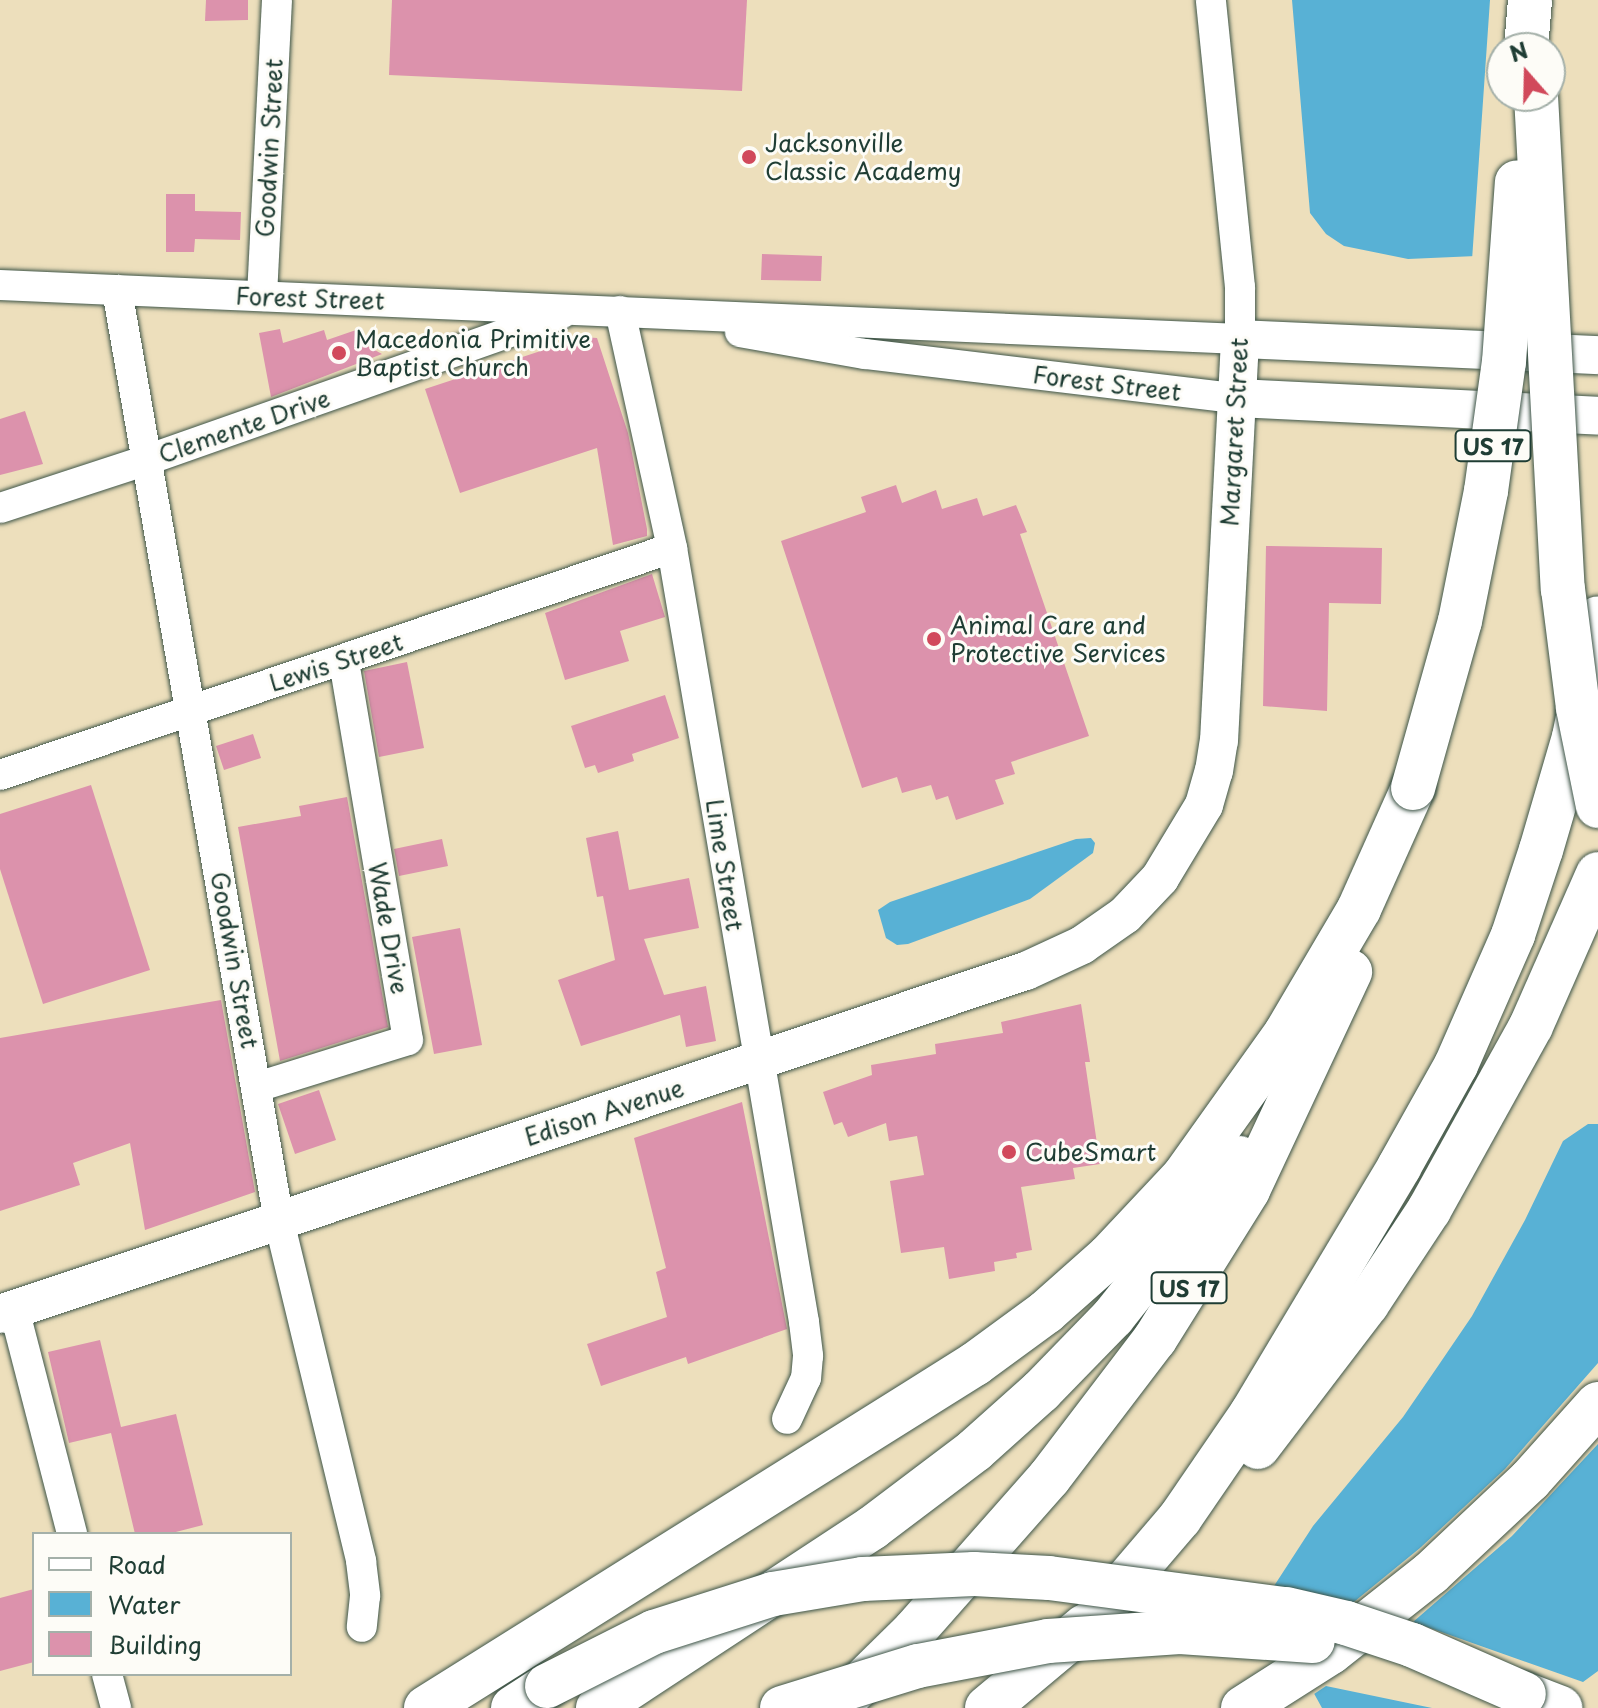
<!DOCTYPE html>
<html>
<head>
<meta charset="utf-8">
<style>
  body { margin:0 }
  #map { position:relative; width:1598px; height:1708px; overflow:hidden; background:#eddfbc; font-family:"Playpen Sans",sans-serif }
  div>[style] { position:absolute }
  .water>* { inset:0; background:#58b1d5 }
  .pier>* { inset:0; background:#eddfbc }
  .building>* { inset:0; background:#dc92ac }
  .roads { filter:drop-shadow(0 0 2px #3e5548) drop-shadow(0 0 2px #3e5548) }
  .minor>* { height:30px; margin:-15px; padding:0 15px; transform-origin:15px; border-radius:15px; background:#fff }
  .major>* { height:38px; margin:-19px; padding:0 19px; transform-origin:19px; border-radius:19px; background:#fff }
  .highway>* { height:44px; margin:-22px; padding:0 22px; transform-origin:22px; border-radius:22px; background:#fff }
  .bridges { filter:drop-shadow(0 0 2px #3e5548) drop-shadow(0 0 2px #3e5548) }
  .highway-bridge>* { height:44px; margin:-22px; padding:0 22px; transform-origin:22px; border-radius:22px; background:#fff }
  .dots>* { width:22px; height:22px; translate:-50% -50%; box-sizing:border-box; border:4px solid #fdfcf7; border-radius:50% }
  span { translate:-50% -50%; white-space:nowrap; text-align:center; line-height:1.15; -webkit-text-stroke:6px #fdfcf7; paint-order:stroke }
  .shield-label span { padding:2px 6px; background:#fdfcf7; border:2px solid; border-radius:6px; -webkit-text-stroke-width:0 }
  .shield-label { font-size:22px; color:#1f3d34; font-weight:700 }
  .poi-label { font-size:24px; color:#1f3d34 }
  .left { translate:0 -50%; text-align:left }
  .street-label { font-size:24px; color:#1f3d34 }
  .legend { position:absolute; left:32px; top:1532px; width:260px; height:144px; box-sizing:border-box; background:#fdfcf7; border:2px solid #a4b0a9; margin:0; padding:10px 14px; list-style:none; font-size:24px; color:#1f3d34 }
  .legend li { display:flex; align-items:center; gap:16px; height:40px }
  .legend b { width:40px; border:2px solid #a4b0a9 }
  .north { position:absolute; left:1486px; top:32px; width:80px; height:80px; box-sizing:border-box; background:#fdfcf7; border:2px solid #a4b0a9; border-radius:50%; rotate:340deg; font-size:22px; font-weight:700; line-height:32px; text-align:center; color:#1f3d34 }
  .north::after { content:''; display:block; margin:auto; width:28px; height:36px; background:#d1495b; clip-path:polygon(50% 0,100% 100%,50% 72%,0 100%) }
</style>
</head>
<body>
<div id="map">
  <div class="water">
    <div style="clip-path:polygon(1292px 0,1534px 0,1502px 48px,1502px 96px,1476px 256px,1408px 259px,1344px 246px,1326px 234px,1310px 213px)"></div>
    <div style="clip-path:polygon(1091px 838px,1095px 843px,1093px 853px,1030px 899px,908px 944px,897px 945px,886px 938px,878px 910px,890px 902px,1076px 839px)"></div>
    <div style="clip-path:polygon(1588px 1124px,1598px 1124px,1598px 1708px,1322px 1708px,1311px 1688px,1274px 1586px,1313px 1526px,1403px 1417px,1438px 1366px,1472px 1316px,1525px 1220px,1563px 1141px)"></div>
  </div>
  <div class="pier">
    <div style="clip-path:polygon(1490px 0,1538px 0,1535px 48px,1502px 48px,1502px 96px,1533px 96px,1501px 247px,1472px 260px)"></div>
    <div style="clip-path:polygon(1598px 1363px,1598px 1444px,1512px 1536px,1413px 1622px,1583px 1682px,1598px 1671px,1598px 1708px,1432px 1708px,1326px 1686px,1311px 1696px,1308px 1691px,1349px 1606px,1420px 1548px,1505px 1469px)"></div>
  </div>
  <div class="building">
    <div style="clip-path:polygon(206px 0,248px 0,248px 20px,205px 21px)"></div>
    <div style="clip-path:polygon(392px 0,747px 0,742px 91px,389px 75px)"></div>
    <div style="clip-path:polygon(166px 194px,195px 194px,195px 211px,241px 212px,240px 240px,195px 239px,194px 252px,166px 252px)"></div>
    <div style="clip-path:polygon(762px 254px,822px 256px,821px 281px,761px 280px)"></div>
    <div style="clip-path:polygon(280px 329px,283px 343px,324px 330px,327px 340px,356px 330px,360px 342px,382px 354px,271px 397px,259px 333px)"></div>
    <div style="clip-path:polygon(583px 337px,597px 338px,628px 433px,647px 529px,647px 536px,613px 545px,597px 448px,460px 493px,425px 389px)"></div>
    <div style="clip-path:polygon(25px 411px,43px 464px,0 475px,0 419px)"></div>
    <div style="clip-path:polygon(896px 485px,902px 503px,936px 490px,942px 509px,977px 498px,983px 516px,1016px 505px,1027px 532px,1020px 534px,1089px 736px,1011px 762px,1015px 774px,995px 780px,1004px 804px,956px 820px,948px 796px,936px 800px,931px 785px,902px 793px,897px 777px,862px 788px,781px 541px,866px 512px,861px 497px)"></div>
    <div style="clip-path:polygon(1266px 546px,1382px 548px,1381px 604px,1329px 603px,1327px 711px,1263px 706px)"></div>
    <div style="clip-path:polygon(652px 574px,665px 617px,620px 631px,629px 661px,565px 680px,545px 613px)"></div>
    <div style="clip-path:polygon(407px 662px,424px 748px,379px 757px,364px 671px)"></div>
    <div style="clip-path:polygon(665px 695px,679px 738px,632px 754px,634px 761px,598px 773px,595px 765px,585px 768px,571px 726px)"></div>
    <div style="clip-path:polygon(253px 734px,261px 758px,224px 770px,216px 746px)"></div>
    <div style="clip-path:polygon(91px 785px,150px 970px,43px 1004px,0 869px,0 814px)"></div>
    <div style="clip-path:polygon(347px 797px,388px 1027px,280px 1061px,238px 827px,301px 816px,299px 806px)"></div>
    <div style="clip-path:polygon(618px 831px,629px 890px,689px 878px,699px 928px,644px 939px,664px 995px,706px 986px,716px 1041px,686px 1047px,680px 1015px,581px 1046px,558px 980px,615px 960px,603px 896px,597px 897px,586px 838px)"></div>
    <div style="clip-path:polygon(442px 839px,448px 866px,399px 876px,394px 849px)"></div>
    <div style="clip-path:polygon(460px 928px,482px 1045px,434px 1054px,412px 937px)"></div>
    <div style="clip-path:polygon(221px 1000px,255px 1192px,145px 1230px,130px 1143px,73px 1163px,80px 1185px,0 1211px,0 1038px)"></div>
    <div style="clip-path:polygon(1081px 1004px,1090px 1062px,1085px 1062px,1100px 1164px,1073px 1168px,1075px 1179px,1021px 1187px,1032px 1250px,1016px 1253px,1017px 1258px,994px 1262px,995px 1271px,949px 1279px,944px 1247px,901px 1253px,890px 1181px,924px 1175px,917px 1136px,889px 1141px,886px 1123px,848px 1137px,842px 1122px,834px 1125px,823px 1092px,872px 1075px,871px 1065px,936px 1054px,935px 1044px,1003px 1033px,1001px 1022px)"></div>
    <div style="clip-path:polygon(319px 1090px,336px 1140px,295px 1154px,278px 1104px)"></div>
    <div style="clip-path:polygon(742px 1102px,787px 1329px,688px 1364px,686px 1357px,601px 1386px,587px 1344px,667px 1317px,656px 1272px,666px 1268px,634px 1138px)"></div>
    <div style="clip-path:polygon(100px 1340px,121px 1427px,176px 1414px,203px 1525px,168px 1534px,135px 1534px,111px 1433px,69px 1443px,48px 1352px)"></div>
    <div style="clip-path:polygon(34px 1589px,34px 1662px,0 1671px,0 1598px)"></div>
  </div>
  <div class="roads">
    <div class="minor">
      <div style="left:0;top:285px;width:1241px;rotate:2.49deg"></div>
      <div style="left:1240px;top:339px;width:52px;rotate:-90deg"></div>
      <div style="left:1240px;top:287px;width:288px;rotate:-95.8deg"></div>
      <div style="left:117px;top:290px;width:945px;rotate:80.13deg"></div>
      <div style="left:279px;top:1221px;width:350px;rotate:76.4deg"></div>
      <div style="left:361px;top:1561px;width:35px;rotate:83deg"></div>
      <div style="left:365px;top:1596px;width:31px;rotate:96deg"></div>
      <div style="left:262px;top:296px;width:296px;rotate:-87.1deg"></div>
      <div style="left:620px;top:311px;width:243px;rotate:77.6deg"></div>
      <div style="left:672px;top:548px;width:785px;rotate:80.32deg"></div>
      <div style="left:804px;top:1322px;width:34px;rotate:83deg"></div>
      <div style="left:808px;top:1356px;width:22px;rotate:95deg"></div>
      <div style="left:806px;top:1378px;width:45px;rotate:114.9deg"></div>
      <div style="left:740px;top:332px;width:127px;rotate:10deg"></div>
      <div style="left:865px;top:354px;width:374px;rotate:6.8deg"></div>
      <div style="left:0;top:508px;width:151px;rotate:-18.1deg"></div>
      <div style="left:144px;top:461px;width:442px;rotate:-19.4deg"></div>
      <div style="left:0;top:775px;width:709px;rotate:-18.66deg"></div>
      <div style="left:257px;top:1087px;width:158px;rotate:-17.3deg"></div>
      <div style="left:408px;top:1040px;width:385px;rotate:-99.6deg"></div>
      <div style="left:14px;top:1309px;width:232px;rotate:75.5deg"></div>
      <div style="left:107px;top:1674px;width:35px;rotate:75deg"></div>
    </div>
    <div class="major">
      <div style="left:1236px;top:398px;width:362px;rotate:2.8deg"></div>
      <div style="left:0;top:1314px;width:1082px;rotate:-18.49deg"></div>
      <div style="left:1026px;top:971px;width:62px;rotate:-24.9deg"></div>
      <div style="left:1082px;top:945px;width:52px;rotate:-34.9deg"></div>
      <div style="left:1125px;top:915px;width:51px;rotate:-46.6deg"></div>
      <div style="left:1160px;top:878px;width:85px;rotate:-58.9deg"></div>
      <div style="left:1204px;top:805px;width:35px;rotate:-74deg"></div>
      <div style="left:1214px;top:771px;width:30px;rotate:-81deg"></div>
      <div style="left:1219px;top:741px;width:403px;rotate:-87deg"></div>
      <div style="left:1240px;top:339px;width:358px;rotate:2.6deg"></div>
    </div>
    <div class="highway">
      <div style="left:1526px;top:48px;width:48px;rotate:-85.2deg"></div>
      <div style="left:1258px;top:1447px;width:180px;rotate:-52.7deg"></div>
      <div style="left:1367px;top:1304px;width:113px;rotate:-56.6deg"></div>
      <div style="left:1429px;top:1210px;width:210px;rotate:-61deg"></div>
      <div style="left:1531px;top:1026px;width:166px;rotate:-66.2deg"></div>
      <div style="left:1098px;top:1614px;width:126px;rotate:-49.5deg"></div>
      <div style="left:1180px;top:1518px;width:127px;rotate:-55.6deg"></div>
      <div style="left:1252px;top:1413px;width:287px;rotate:-59.1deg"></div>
      <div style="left:1399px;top:1167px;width:117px;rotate:-60.8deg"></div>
      <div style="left:1456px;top:1065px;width:142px;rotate:-66.3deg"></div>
      <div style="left:1513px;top:935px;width:89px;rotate:-71.8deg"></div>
      <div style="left:1541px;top:850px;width:118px;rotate:-73.7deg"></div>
      <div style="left:1574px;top:737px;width:121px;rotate:-78.6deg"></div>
      <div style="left:851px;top:1693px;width:88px;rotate:-44.5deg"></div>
      <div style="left:914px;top:1631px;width:204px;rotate:-48.6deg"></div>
      <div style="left:1049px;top:1478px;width:175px;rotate:-52.7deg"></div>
      <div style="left:1155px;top:1339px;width:176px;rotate:-58deg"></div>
      <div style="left:1248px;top:1190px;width:241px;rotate:-64.9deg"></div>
      <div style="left:1524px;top:1694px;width:39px;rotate:21deg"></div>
      <div style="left:426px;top:1708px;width:648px;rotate:-32.07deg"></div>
      <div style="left:975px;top:1364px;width:88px;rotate:-36.2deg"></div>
      <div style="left:1046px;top:1312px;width:84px;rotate:-41.6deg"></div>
      <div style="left:1109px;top:1256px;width:110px;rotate:-46.8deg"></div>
      <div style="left:1184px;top:1176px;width:176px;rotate:-54.5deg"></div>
      <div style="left:1286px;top:1033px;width:144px;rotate:-59.5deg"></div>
      <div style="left:1359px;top:909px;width:133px;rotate:-65.9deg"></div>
      <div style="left:513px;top:1708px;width:40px;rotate:-32.9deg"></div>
      <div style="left:598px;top:1708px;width:328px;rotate:-33.3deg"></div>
      <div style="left:872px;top:1528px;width:129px;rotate:-37.1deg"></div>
      <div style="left:975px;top:1450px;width:89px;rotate:-41.8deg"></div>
      <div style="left:1041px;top:1391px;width:103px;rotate:-45.8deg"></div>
      <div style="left:1113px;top:1317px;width:203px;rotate:-51.6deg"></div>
      <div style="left:987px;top:1708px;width:128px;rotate:-39.9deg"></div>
      <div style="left:1243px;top:1708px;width:104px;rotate:-32.5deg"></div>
      <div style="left:1331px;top:1652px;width:127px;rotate:-38.3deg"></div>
      <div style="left:1431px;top:1573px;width:136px;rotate:-43.2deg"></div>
      <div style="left:1530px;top:1480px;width:102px;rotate:-48.2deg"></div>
    </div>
  </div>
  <div class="bridges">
    <div class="highway-bridge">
      <div style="left:1536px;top:96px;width:494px;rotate:86.9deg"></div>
      <div style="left:1563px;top:589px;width:120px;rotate:82.8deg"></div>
      <div style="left:1578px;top:708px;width:100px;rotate:78.5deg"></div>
      <div style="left:1413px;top:788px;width:173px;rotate:-74.3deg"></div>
      <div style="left:1460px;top:621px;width:133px;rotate:-78.7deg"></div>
      <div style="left:1486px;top:491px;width:130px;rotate:-82.1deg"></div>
      <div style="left:1504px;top:362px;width:180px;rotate:-85.9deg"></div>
      <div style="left:547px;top:1686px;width:120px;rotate:-26.8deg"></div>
      <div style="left:654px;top:1632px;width:125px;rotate:-17.7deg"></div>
      <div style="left:773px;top:1594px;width:91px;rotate:-9.5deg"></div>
      <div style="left:863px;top:1579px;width:111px;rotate:-2.6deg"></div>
      <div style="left:974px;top:1574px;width:75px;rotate:3.1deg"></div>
      <div style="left:1049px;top:1578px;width:239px;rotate:7.5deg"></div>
      <div style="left:1286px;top:1609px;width:62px;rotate:13.1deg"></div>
      <div style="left:1346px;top:1623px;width:70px;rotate:18.4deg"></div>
      <div style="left:1412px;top:1645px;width:122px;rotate:23.6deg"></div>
      <div style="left:782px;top:1708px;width:142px;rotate:-17.2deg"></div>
      <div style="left:918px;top:1666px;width:132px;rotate:-10.9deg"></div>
      <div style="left:1048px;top:1641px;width:132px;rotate:-3.9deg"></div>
      <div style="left:1180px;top:1632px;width:133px;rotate:3.9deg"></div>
    </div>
  </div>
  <div class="dots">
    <div style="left:749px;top:157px;background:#d1495b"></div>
    <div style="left:339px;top:353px;background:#d1495b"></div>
    <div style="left:934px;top:639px;background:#d1495b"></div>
    <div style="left:1009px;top:1152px;background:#d1495b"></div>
  </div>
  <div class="shield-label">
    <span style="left:1493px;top:446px">US 17</span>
    <span style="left:1189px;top:1288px">US 17</span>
  </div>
  <div class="poi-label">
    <span class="left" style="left:765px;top:157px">Jacksonville<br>Classic Academy</span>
    <span class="left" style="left:355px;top:353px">Macedonia Primitive<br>Baptist Church</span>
    <span class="left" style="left:950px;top:639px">Animal Care and<br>Protective Services</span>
    <span class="left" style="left:1025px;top:1152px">CubeSmart</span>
  </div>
  <div class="street-label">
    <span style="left:269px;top:148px;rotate:-87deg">Goodwin Street</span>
    <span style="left:310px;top:298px;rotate:2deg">Forest Street</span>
    <span style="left:1107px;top:383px;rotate:7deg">Forest Street</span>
    <span style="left:244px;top:426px;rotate:-19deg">Clemente Drive</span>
    <span style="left:1234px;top:432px;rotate:-87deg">Margaret Street</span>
    <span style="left:336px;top:662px;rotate:-18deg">Lewis Street</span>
    <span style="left:725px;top:865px;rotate:81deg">Lime Street</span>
    <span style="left:389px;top:928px;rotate:80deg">Wade Drive</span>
    <span style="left:235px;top:960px;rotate:80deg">Goodwin Street</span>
    <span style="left:604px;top:1112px;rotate:-18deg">Edison Avenue</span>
  </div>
  <ul class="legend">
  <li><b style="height:10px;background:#fff"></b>Road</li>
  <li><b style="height:22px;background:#58b1d5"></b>Water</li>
  <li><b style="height:22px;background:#dc92ac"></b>Building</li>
  </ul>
  <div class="north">N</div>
</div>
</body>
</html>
